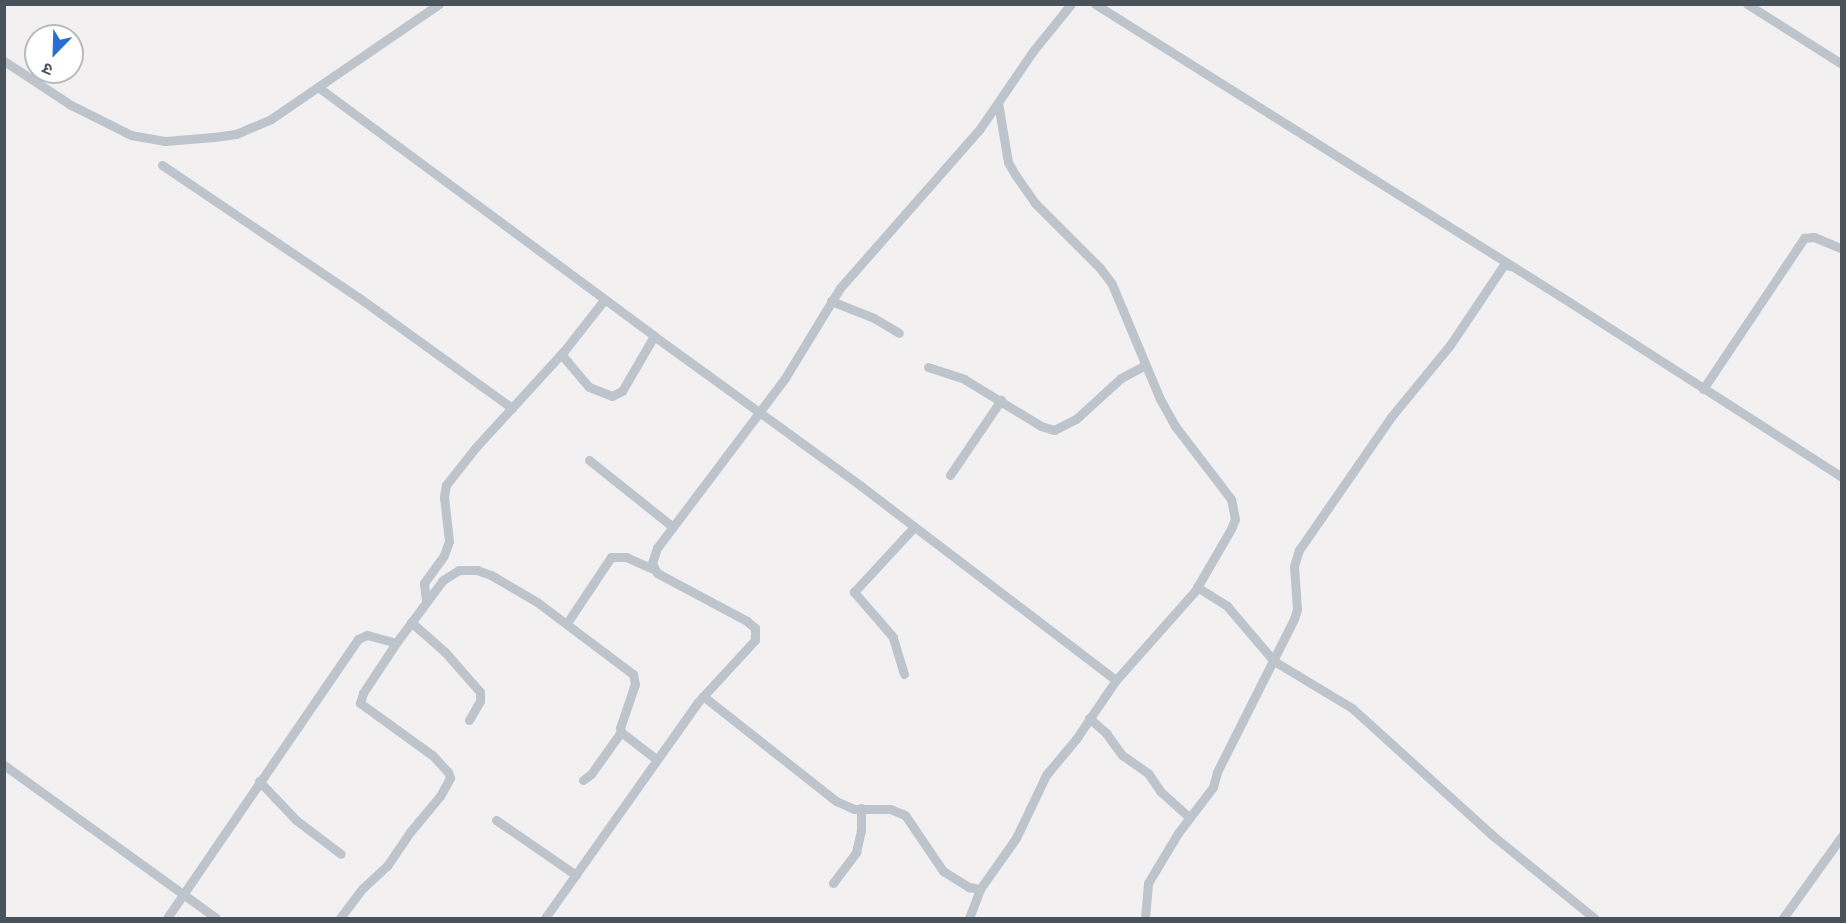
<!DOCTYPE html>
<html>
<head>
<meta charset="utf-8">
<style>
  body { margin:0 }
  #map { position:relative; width:1846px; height:923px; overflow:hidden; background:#f2f0f0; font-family:"Varela Round","Noto Sans Devanagari",sans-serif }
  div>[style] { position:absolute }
  .street>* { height:9px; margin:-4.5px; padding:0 4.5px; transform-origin:4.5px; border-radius:4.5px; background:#bdc4cb }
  span { translate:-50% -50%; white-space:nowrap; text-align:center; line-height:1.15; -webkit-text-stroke:5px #fff; paint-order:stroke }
  .frame { position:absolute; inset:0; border:6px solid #4a525c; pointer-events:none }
  .north { position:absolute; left:24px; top:24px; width:60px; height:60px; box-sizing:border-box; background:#fff; border:2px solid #b7babe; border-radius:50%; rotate:203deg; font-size:16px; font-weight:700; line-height:24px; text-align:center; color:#4a525c }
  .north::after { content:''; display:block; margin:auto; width:21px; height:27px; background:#2b6dd1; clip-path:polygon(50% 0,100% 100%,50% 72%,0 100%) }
</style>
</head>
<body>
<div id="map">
  <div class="street">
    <div style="left:1095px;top:4px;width:549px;rotate:32.13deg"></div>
    <div style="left:1560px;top:296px;width:335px;rotate:32.7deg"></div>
    <div style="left:1747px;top:4px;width:112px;rotate:32.3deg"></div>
    <div style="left:4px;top:61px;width:80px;rotate:33.3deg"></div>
    <div style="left:71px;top:105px;width:67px;rotate:26.6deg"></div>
    <div style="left:131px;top:135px;width:35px;rotate:10deg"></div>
    <div style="left:165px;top:141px;width:49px;rotate:-4.7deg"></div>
    <div style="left:214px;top:137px;width:22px;rotate:-8deg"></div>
    <div style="left:236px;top:134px;width:38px;rotate:-23deg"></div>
    <div style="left:271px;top:119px;width:204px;rotate:-34.4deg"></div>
    <div style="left:318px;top:87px;width:418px;rotate:36.5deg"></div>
    <div style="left:654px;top:336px;width:256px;rotate:35.9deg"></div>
    <div style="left:861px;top:486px;width:320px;rotate:37.3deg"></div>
    <div style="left:162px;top:165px;width:236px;rotate:34deg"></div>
    <div style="left:358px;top:297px;width:190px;rotate:35.8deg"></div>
    <div style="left:831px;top:301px;width:46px;rotate:21.6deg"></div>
    <div style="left:874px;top:318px;width:29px;rotate:31deg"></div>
    <div style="left:561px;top:354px;width:43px;rotate:49.7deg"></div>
    <div style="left:589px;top:387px;width:25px;rotate:21deg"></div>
    <div style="left:612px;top:396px;width:11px;rotate:-27deg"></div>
    <div style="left:622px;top:391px;width:64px;rotate:-59.8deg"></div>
    <div style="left:928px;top:367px;width:38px;rotate:18deg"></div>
    <div style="left:964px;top:379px;width:90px;rotate:31.4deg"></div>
    <div style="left:1041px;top:426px;width:14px;rotate:17deg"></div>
    <div style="left:1054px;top:430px;width:25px;rotate:-27deg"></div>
    <div style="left:1076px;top:419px;width:61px;rotate:-42.3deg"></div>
    <div style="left:1121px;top:378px;width:26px;rotate:-28deg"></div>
    <div style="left:1703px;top:389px;width:182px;rotate:-56.2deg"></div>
    <div style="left:1804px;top:238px;width:10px;rotate:-6deg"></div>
    <div style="left:1814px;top:237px;width:30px;rotate:23deg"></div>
    <div style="left:589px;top:460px;width:107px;rotate:38.6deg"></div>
    <div style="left:950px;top:475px;width:91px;rotate:-55.8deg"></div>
    <div style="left:1197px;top:587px;width:36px;rotate:32deg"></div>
    <div style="left:1227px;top:606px;width:72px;rotate:49.5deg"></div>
    <div style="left:1274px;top:661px;width:91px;rotate:31.1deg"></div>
    <div style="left:1352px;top:708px;width:189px;rotate:42.2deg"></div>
    <div style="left:1492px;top:835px;width:132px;rotate:39.1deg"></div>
    <div style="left:426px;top:600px;width:17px;rotate:-97deg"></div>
    <div style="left:424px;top:583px;width:34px;rotate:-54deg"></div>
    <div style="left:444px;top:555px;width:15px;rotate:-70deg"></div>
    <div style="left:449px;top:541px;width:44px;rotate:-96.5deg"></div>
    <div style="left:444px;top:497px;width:12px;rotate:-81deg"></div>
    <div style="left:446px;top:485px;width:48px;rotate:-51.7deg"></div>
    <div style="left:476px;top:447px;width:130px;rotate:-47.5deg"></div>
    <div style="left:564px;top:351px;width:65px;rotate:-51.9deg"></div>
    <div style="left:411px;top:622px;width:45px;rotate:41.4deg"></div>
    <div style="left:445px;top:652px;width:53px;rotate:48.8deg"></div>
    <div style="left:480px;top:692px;width:9px;rotate:90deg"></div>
    <div style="left:480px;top:701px;width:22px;rotate:120deg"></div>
    <div style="left:567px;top:623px;width:79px;rotate:-56.3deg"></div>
    <div style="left:611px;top:557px;width:15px"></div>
    <div style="left:626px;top:557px;width:30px;rotate:24deg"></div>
    <div style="left:904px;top:674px;width:39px;rotate:-107deg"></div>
    <div style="left:893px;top:637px;width:60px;rotate:-130.9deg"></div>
    <div style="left:854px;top:592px;width:88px;rotate:-47.3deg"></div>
    <div style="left:703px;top:696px;width:169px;rotate:38.3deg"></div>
    <div style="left:836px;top:801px;width:20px;rotate:24deg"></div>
    <div style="left:854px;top:809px;width:36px"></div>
    <div style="left:890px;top:809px;width:16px;rotate:22deg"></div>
    <div style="left:905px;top:815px;width:68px;rotate:55.8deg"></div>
    <div style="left:943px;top:871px;width:31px;rotate:32deg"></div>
    <div style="left:969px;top:887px;width:11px;rotate:10deg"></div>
    <div style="left:980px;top:889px;width:62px;rotate:-54.8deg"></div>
    <div style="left:1016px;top:838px;width:70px;rotate:-64.5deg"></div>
    <div style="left:1046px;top:775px;width:47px;rotate:-50.2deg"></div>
    <div style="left:1076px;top:739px;width:71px;rotate:-55.9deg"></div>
    <div style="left:1116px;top:680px;width:119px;rotate:-48.4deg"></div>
    <div style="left:1195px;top:591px;width:72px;rotate:-59.9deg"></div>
    <div style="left:1231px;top:529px;width:11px;rotate:-68deg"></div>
    <div style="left:1235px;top:519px;width:20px;rotate:-101deg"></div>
    <div style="left:1231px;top:499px;width:92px;rotate:-127.5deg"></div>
    <div style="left:1175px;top:426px;width:31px;rotate:-119deg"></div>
    <div style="left:1160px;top:399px;width:125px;rotate:-112.7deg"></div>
    <div style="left:1112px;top:284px;width:20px;rotate:-127deg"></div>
    <div style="left:1100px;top:268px;width:92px;rotate:-135deg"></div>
    <div style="left:1035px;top:203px;width:33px;rotate:-125deg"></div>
    <div style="left:1016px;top:176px;width:16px;rotate:-120deg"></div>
    <div style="left:1008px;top:162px;width:60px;rotate:-99.6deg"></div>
    <div style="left:1089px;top:718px;width:23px;rotate:41deg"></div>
    <div style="left:1106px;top:733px;width:27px;rotate:54deg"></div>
    <div style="left:1122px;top:755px;width:32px;rotate:35deg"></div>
    <div style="left:1148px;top:773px;width:22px;rotate:56deg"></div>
    <div style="left:1160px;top:791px;width:40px;rotate:42deg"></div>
    <div style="left:4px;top:765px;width:261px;rotate:35.8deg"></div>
    <div style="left:583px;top:780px;width:10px;rotate:-37deg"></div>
    <div style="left:591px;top:774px;width:52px;rotate:-54.5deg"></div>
    <div style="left:259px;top:781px;width:54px;rotate:46.5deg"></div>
    <div style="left:296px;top:820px;width:56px;rotate:37.1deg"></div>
    <div style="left:496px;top:820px;width:97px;rotate:34.5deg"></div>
    <div style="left:833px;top:883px;width:39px;rotate:-53deg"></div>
    <div style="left:856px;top:852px;width:22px;rotate:-77deg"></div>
    <div style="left:861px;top:831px;width:23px;rotate:-90deg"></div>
    <div style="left:167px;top:918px;width:338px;rotate:-55.6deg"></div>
    <div style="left:358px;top:639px;width:10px;rotate:-24deg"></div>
    <div style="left:367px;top:635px;width:30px;rotate:15deg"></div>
    <div style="left:396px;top:643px;width:79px;rotate:-53.3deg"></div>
    <div style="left:443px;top:580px;width:19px;rotate:-32deg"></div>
    <div style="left:459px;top:570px;width:18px"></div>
    <div style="left:477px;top:570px;width:15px;rotate:20deg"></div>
    <div style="left:491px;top:575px;width:53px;rotate:30.4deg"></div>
    <div style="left:537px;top:602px;width:120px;rotate:36.9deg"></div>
    <div style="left:633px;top:674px;width:10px;rotate:79deg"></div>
    <div style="left:635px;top:684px;width:46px;rotate:108.8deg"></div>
    <div style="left:620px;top:728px;width:4px;rotate:76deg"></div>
    <div style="left:621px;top:732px;width:44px;rotate:37.6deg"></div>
    <div style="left:340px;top:918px;width:38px;rotate:-53deg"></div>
    <div style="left:363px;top:888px;width:33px;rotate:-43deg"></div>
    <div style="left:387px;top:866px;width:41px;rotate:-55.9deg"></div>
    <div style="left:410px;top:832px;width:47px;rotate:-50.2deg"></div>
    <div style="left:440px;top:796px;width:21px;rotate:-61deg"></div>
    <div style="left:450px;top:778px;width:6px;rotate:-108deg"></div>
    <div style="left:448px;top:772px;width:23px;rotate:-133deg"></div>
    <div style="left:432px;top:755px;width:89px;rotate:-144.2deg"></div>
    <div style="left:360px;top:703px;width:10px;rotate:-73deg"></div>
    <div style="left:363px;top:693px;width:60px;rotate:-56.6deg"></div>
    <div style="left:545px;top:918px;width:263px;rotate:-54.7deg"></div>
    <div style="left:697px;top:703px;width:86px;rotate:-47.4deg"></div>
    <div style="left:755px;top:640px;width:12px;rotate:-90deg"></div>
    <div style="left:755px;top:628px;width:11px;rotate:-139deg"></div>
    <div style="left:747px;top:621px;width:102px;rotate:-151.9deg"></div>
    <div style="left:657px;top:573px;width:11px;rotate:-117deg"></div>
    <div style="left:652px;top:563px;width:16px;rotate:-72deg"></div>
    <div style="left:657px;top:548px;width:213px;rotate:-53deg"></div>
    <div style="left:785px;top:378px;width:105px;rotate:-58.6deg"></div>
    <div style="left:840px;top:288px;width:210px;rotate:-48.7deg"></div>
    <div style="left:979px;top:130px;width:96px;rotate:-55.6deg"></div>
    <div style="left:1033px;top:51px;width:60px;rotate:-51deg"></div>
    <div style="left:969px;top:918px;width:31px;rotate:-69deg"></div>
    <div style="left:1145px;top:918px;width:35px;rotate:-85deg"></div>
    <div style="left:1148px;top:883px;width:58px;rotate:-59deg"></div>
    <div style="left:1178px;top:833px;width:58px;rotate:-52.7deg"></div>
    <div style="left:1213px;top:787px;width:16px;rotate:-75deg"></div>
    <div style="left:1217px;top:772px;width:171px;rotate:-63.3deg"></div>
    <div style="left:1294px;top:619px;width:10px;rotate:-73deg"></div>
    <div style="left:1297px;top:609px;width:43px;rotate:-94deg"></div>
    <div style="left:1294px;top:566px;width:17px;rotate:-73deg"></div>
    <div style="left:1299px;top:550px;width:162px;rotate:-55.3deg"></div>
    <div style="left:1391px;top:417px;width:93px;rotate:-50.7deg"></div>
    <div style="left:1450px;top:345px;width:99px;rotate:-56.1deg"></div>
    <div style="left:1505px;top:263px;width:6px;rotate:31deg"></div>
    <div style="left:1783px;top:918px;width:101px;rotate:-54.3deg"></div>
  </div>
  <div class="frame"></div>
  <div class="north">उ</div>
</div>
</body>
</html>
